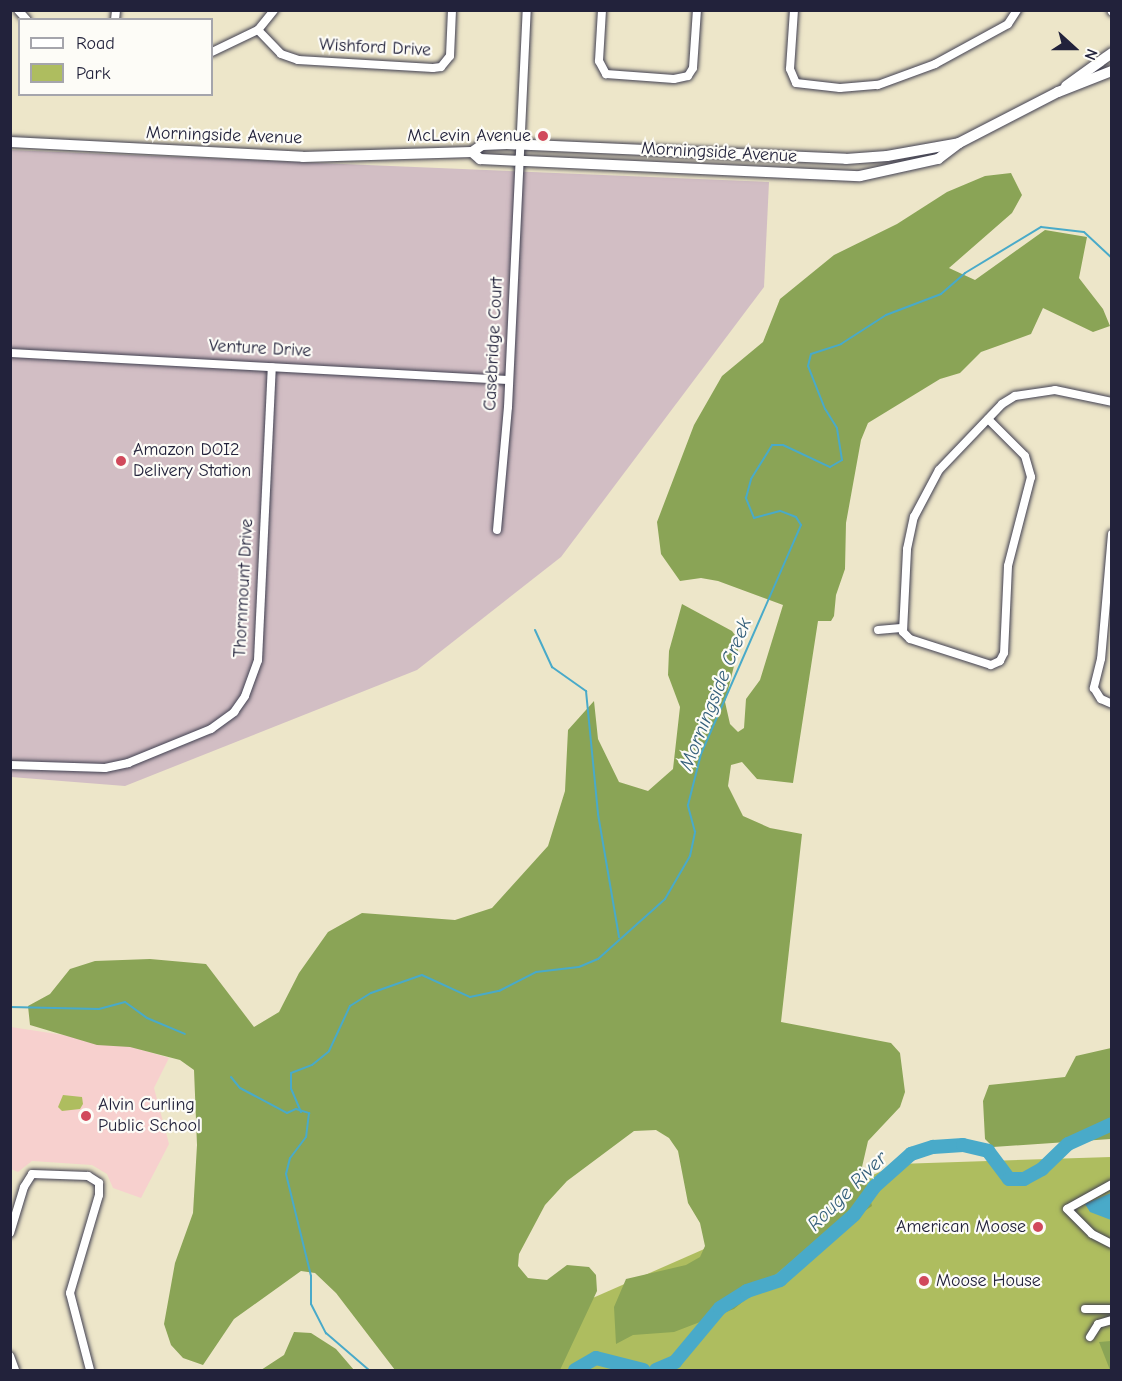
<!DOCTYPE html>
<html>
<head>
<meta charset="utf-8">
<style>
  body { margin:0 }
  #map { position:relative; width:1122px; height:1381px; overflow:hidden; background:#ede6c9; font-family:"Comic Neue",sans-serif }
  div>[style] { position:absolute }
  .built>* { inset:0; background:#f7d0ce }
  .industrial>* { inset:0; background:#d2bec4 }
  .green>* { inset:0; background:#aebd5f }
  .forest>* { inset:0; background:#8aa456 }
  .water>* { inset:0; background:#49aac9 }
  .stream>* { height:2px; margin:-1px; padding:0 1px; transform-origin:1px; border-radius:1px; background:#49aac9 }
  .river>* { height:14px; margin:-7px; padding:0 7px; transform-origin:7px; border-radius:7px; background:#49aac9 }
  .roads { filter:drop-shadow(0 0 2px #403f50) drop-shadow(0 0 2px #403f50) }
  .minor>* { height:8px; margin:-4px; padding:0 4px; transform-origin:4px; border-radius:4px; background:#fff }
  .major>* { height:10px; margin:-5px; padding:0 5px; transform-origin:5px; border-radius:5px; background:#fff }
  .dots>* { width:16px; height:16px; translate:-50% -50%; box-sizing:border-box; border:3px solid #fdfcf7; border-radius:50% }
  span { translate:-50% -50%; white-space:nowrap; text-align:center; line-height:1.15; -webkit-text-stroke:4.5px #fdfcf7; paint-order:stroke }
  .street-label { font-size:18px; color:#22223b }
  .poi-label { font-size:18px; color:#22223b }
  .right { translate:-100% -50%; text-align:right }
  .left { translate:0 -50%; text-align:left }
  .water-label { font-size:20px; color:#345f7b; font-style:italic }
  .frame { position:absolute; inset:0; border:12px solid #22223b; pointer-events:none }
  .legend { position:absolute; left:18px; top:18px; width:195px; height:78px; box-sizing:border-box; background:#fdfcf7; border:2px solid #a5a5ac; margin:0; padding:8px 10px; list-style:none; font-size:18px; color:#22223b }
  .legend li { display:flex; align-items:center; gap:12px; height:30px }
  .legend b { width:30px; border:2px solid #a5a5ac }
  .north { position:absolute; left:1044px; top:18px; width:60px; height:60px; -webkit-text-stroke:4px #fdfcf7; paint-order:stroke; rotate:111deg; font-size:16px; font-weight:700; line-height:24px; text-align:center; color:#22223b }
  .north::after { content:''; display:block; margin:auto; width:21px; height:27px; background:#22223b; clip-path:polygon(50% 0,100% 100%,50% 72%,0 100%) }
</style>
</head>
<body>
<div id="map">
  <div class="built">
    <div style="clip-path:polygon(11px 1027px,122px 1044px,169px 1058px,154px 1088px,169px 1144px,141px 1198px,113px 1188px,107px 1174px,92px 1165px,32px 1161px,18px 1172px,11px 1169px)"></div>
  </div>
  <div class="industrial">
    <div style="clip-path:polygon(11px 150px,769px 182px,764px 287px,561px 557px,417px 670px,125px 786px,11px 777px)"></div>
  </div>
  <div class="green">
    <div style="clip-path:polygon(63px 1095px,82px 1097px,83px 1104px,80px 1109px,62px 1111px,58px 1107px)"></div>
    <div style="clip-path:polygon(1111px 1157px,1111px 1370px,535px 1370px,538px 1322px,898px 1164px)"></div>
  </div>
  <div class="forest">
    <div style="clip-path:polygon(1011px 173px,1022px 195px,1012px 213px,949px 268px,975px 280px,1045px 230px,1087px 237px,1079px 278px,1103px 309px,1110px 326px,1093px 332px,1043px 308px,1031px 334px,981px 352px,960px 373px,940px 379px,868px 423px,861px 440px,846px 523px,845px 569px,836px 595px,834px 616px,831px 621px,818px 621px,793px 783px,757px 779px,742px 762px,731px 765px,728px 786px,743px 816px,770px 828px,802px 834px,781px 1022px,891px 1043px,900px 1053px,905px 1092px,900px 1107px,868px 1141px,862px 1167px,872px 1206px,799px 1255px,734px 1309px,674px 1332px,633px 1335px,616px 1344px,614px 1307px,626px 1279px,686px 1265px,700px 1257px,705px 1246px,700px 1223px,688px 1203px,678px 1151px,669px 1138px,656px 1130px,634px 1131px,567px 1181px,545px 1205px,519px 1254px,518px 1266px,528px 1278px,547px 1280px,567px 1265px,589px 1267px,596px 1275px,597px 1291px,560px 1370px,395px 1370px,336px 1293px,315px 1273px,301px 1271px,234px 1319px,203px 1365px,183px 1358px,171px 1345px,164px 1324px,175px 1263px,193px 1213px,197px 1145px,194px 1070px,180px 1060px,130px 1047px,97px 1045px,30px 1025px,28px 1006px,50px 994px,70px 969px,95px 961px,150px 959px,206px 964px,254px 1027px,279px 1012px,299px 973px,328px 932px,362px 913px,455px 920px,492px 908px,548px 846px,565px 791px,568px 730px,594px 701px,598px 739px,619px 782px,648px 791px,673px 769px,680px 707px,668px 675px,669px 651px,682px 604px,732px 631px,740px 642px,725px 702px,730px 724px,738px 732px,744px 728px,746px 699px,760px 680px,783px 605px,718px 581px,701px 578px,680px 581px,661px 554px,657px 522px,694px 425px,722px 376px,763px 342px,780px 299px,834px 255px,897px 224px,947px 192px,985px 176px)"></div>
    <div style="clip-path:polygon(1111px 1048px,1111px 1139px,993px 1147px,985px 1139px,983px 1101px,989px 1085px,1065px 1077px,1076px 1056px)"></div>
    <div style="clip-path:polygon(294px 1332px,311px 1333px,336px 1349px,354px 1370px,261px 1370px,284px 1355px)"></div>
    <div style="clip-path:polygon(1111px 1341px,1111px 1370px,1110px 1370px,1099px 1342px)"></div>
  </div>
  <div class="water">
    <div style="clip-path:polygon(1111px 1193px,1111px 1220px,1090px 1212px,1085px 1204px)"></div>
  </div>
  <div class="stream">
    <div style="left:535px;top:630px;width:41px;rotate:65.3deg"></div>
    <div style="left:552px;top:667px;width:42px;rotate:35.2deg"></div>
    <div style="left:586px;top:691px;width:124px;rotate:84.4deg"></div>
    <div style="left:598px;top:814px;width:125px;rotate:80.3deg"></div>
    <div style="left:10px;top:1007px;width:89px;rotate:1.3deg"></div>
    <div style="left:99px;top:1009px;width:27px;rotate:-15deg"></div>
    <div style="left:125px;top:1002px;width:27px;rotate:36deg"></div>
    <div style="left:147px;top:1018px;width:41px;rotate:22.8deg"></div>
    <div style="left:231px;top:1077px;width:14px;rotate:51deg"></div>
    <div style="left:240px;top:1088px;width:53px;rotate:28deg"></div>
    <div style="left:287px;top:1113px;width:10px;rotate:-24deg"></div>
    <div style="left:296px;top:1109px;width:14px;rotate:17deg"></div>
    <div style="left:309px;top:1113px;width:24px;rotate:97deg"></div>
    <div style="left:306px;top:1137px;width:26px;rotate:127deg"></div>
    <div style="left:290px;top:1158px;width:16px;rotate:104deg"></div>
    <div style="left:286px;top:1174px;width:105px;rotate:76.2deg"></div>
    <div style="left:311px;top:1276px;width:28px;rotate:90deg"></div>
    <div style="left:311px;top:1304px;width:33px;rotate:63deg"></div>
    <div style="left:326px;top:1333px;width:57px;rotate:40.7deg"></div>
    <div style="left:301px;top:1112px;width:25px;rotate:-113deg"></div>
    <div style="left:291px;top:1089px;width:16px;rotate:-90deg"></div>
    <div style="left:291px;top:1073px;width:22px;rotate:-21deg"></div>
    <div style="left:312px;top:1065px;width:22px;rotate:-39deg"></div>
    <div style="left:329px;top:1051px;width:50px;rotate:-65deg"></div>
    <div style="left:350px;top:1006px;width:25px;rotate:-32deg"></div>
    <div style="left:371px;top:993px;width:54px;rotate:-19.4deg"></div>
    <div style="left:422px;top:975px;width:53px;rotate:24.6deg"></div>
    <div style="left:470px;top:997px;width:30px;rotate:-12deg"></div>
    <div style="left:499px;top:991px;width:42px;rotate:-27.2deg"></div>
    <div style="left:536px;top:972px;width:43px;rotate:-6.6deg"></div>
    <div style="left:579px;top:967px;width:21px;rotate:-23deg"></div>
    <div style="left:598px;top:959px;width:90px;rotate:-41.8deg"></div>
    <div style="left:665px;top:899px;width:50px;rotate:-59.8deg"></div>
    <div style="left:690px;top:856px;width:25px;rotate:-78deg"></div>
    <div style="left:695px;top:832px;width:28px;rotate:-105deg"></div>
    <div style="left:688px;top:805px;width:53px;rotate:-75.7deg"></div>
    <div style="left:701px;top:754px;width:250px;rotate:-66.4deg"></div>
    <div style="left:801px;top:525px;width:9px;rotate:-122deg"></div>
    <div style="left:796px;top:517px;width:17px;rotate:-159deg"></div>
    <div style="left:780px;top:511px;width:27px;rotate:165deg"></div>
    <div style="left:754px;top:518px;width:22px;rotate:-112deg"></div>
    <div style="left:746px;top:498px;width:20px;rotate:-75deg"></div>
    <div style="left:751px;top:479px;width:40px;rotate:-58deg"></div>
    <div style="left:772px;top:445px;width:11px"></div>
    <div style="left:783px;top:445px;width:52px;rotate:25.1deg"></div>
    <div style="left:830px;top:467px;width:14px;rotate:-30deg"></div>
    <div style="left:842px;top:460px;width:32px;rotate:-99deg"></div>
    <div style="left:837px;top:428px;width:22px;rotate:-122deg"></div>
    <div style="left:825px;top:409px;width:46px;rotate:-111.6deg"></div>
    <div style="left:808px;top:366px;width:12px;rotate:-76deg"></div>
    <div style="left:811px;top:354px;width:32px;rotate:-18deg"></div>
    <div style="left:841px;top:344px;width:54px;rotate:-32.8deg"></div>
    <div style="left:886px;top:315px;width:59px;rotate:-20.9deg"></div>
    <div style="left:941px;top:294px;width:32px;rotate:-41deg"></div>
    <div style="left:965px;top:273px;width:89px;rotate:-31.2deg"></div>
    <div style="left:1041px;top:227px;width:43px;rotate:6.6deg"></div>
    <div style="left:1084px;top:232px;width:38px;rotate:43deg"></div>
  </div>
  <div class="river">
    <div style="left:575px;top:1370px;width:24px;rotate:-30deg"></div>
    <div style="left:596px;top:1358px;width:49px;rotate:14.3deg"></div>
    <div style="left:656px;top:1370px;width:21px;rotate:-23deg"></div>
    <div style="left:675px;top:1362px;width:70px;rotate:-50.2deg"></div>
    <div style="left:720px;top:1308px;width:32px;rotate:-32deg"></div>
    <div style="left:747px;top:1291px;width:35px;rotate:-18deg"></div>
    <div style="left:780px;top:1280px;width:98px;rotate:-41.3deg"></div>
    <div style="left:854px;top:1215px;width:34px;rotate:-54deg"></div>
    <div style="left:874px;top:1187px;width:50px;rotate:-41.7deg"></div>
    <div style="left:911px;top:1154px;width:23px;rotate:-18deg"></div>
    <div style="left:933px;top:1147px;width:30px;rotate:-4deg"></div>
    <div style="left:963px;top:1145px;width:26px;rotate:13deg"></div>
    <div style="left:988px;top:1151px;width:35px;rotate:53deg"></div>
    <div style="left:1009px;top:1179px;width:15px"></div>
    <div style="left:1024px;top:1179px;width:21px;rotate:-29deg"></div>
    <div style="left:1042px;top:1169px;width:36px;rotate:-44deg"></div>
    <div style="left:1068px;top:1144px;width:48px;rotate:-24.4deg"></div>
  </div>
  <div class="roads">
    <div class="minor">
      <div style="left:18px;top:10px;width:13px;rotate:48deg"></div>
      <div style="left:602px;top:10px;width:51px;rotate:93.4deg"></div>
      <div style="left:599px;top:61px;width:15px;rotate:62deg"></div>
      <div style="left:606px;top:74px;width:68px;rotate:4.2deg"></div>
      <div style="left:674px;top:79px;width:14px;rotate:-12deg"></div>
      <div style="left:688px;top:76px;width:9px;rotate:-58deg"></div>
      <div style="left:693px;top:68px;width:58px;rotate:-86.1deg"></div>
      <div style="left:794px;top:10px;width:59px;rotate:93.9deg"></div>
      <div style="left:790px;top:69px;width:15px;rotate:67deg"></div>
      <div style="left:796px;top:83px;width:44px;rotate:6.5deg"></div>
      <div style="left:840px;top:88px;width:38px;rotate:-5deg"></div>
      <div style="left:878px;top:85px;width:61px;rotate:-20.2deg"></div>
      <div style="left:935px;top:64px;width:83px;rotate:-28.7deg"></div>
      <div style="left:1008px;top:24px;width:17px;rotate:-57deg"></div>
      <div style="left:1111px;top:10px;width:2px;rotate:63deg"></div>
      <div style="left:115px;top:20px;width:10px;rotate:-84deg"></div>
      <div style="left:258px;top:30px;width:33px;rotate:46deg"></div>
      <div style="left:281px;top:54px;width:18px;rotate:19deg"></div>
      <div style="left:298px;top:60px;width:135px;rotate:3.4deg"></div>
      <div style="left:433px;top:68px;width:8px;rotate:-7deg"></div>
      <div style="left:441px;top:67px;width:14px;rotate:-51deg"></div>
      <div style="left:450px;top:56px;width:46px;rotate:-87.5deg"></div>
      <div style="left:212px;top:52px;width:51px;rotate:-25.6deg"></div>
      <div style="left:258px;top:30px;width:26px;rotate:-51deg"></div>
      <div style="left:10px;top:353px;width:499px;rotate:3.1deg"></div>
      <div style="left:988px;top:419px;width:52px;rotate:45deg"></div>
      <div style="left:1025px;top:456px;width:22px;rotate:74deg"></div>
      <div style="left:1031px;top:477px;width:92px;rotate:104.5deg"></div>
      <div style="left:1008px;top:566px;width:87px;rotate:92.6deg"></div>
      <div style="left:1004px;top:653px;width:9px;rotate:117deg"></div>
      <div style="left:1000px;top:661px;width:10px;rotate:156deg"></div>
      <div style="left:991px;top:665px;width:85px;rotate:-162.2deg"></div>
      <div style="left:910px;top:639px;width:10px;rotate:-135deg"></div>
      <div style="left:903px;top:632px;width:83px;rotate:-87.2deg"></div>
      <div style="left:907px;top:549px;width:33px;rotate:-78deg"></div>
      <div style="left:914px;top:517px;width:53px;rotate:-62deg"></div>
      <div style="left:939px;top:470px;width:91px;rotate:-46.3deg"></div>
      <div style="left:1002px;top:404px;width:15px;rotate:-32deg"></div>
      <div style="left:1015px;top:396px;width:40px;rotate:-8.5deg"></div>
      <div style="left:1055px;top:390px;width:58px;rotate:11.9deg"></div>
      <div style="left:497px;top:530px;width:123px;rotate:-84.9deg"></div>
      <div style="left:508px;top:407px;width:397px;rotate:-87.3deg"></div>
      <div style="left:1112px;top:534px;width:125px;rotate:95deg"></div>
      <div style="left:1101px;top:659px;width:30px;rotate:104deg"></div>
      <div style="left:1094px;top:688px;width:13px;rotate:58deg"></div>
      <div style="left:1101px;top:699px;width:12px;rotate:24deg"></div>
      <div style="left:878px;top:630px;width:23px;rotate:-5deg"></div>
      <div style="left:10px;top:765px;width:95px;rotate:1.8deg"></div>
      <div style="left:105px;top:768px;width:24px;rotate:-12deg"></div>
      <div style="left:128px;top:763px;width:90px;rotate:-22.3deg"></div>
      <div style="left:211px;top:729px;width:29px;rotate:-36deg"></div>
      <div style="left:234px;top:712px;width:19px;rotate:-55deg"></div>
      <div style="left:245px;top:696px;width:38px;rotate:-70deg"></div>
      <div style="left:258px;top:660px;width:293px;rotate:-87.3deg"></div>
      <div style="left:1112px;top:1184px;width:51px;rotate:150.9deg"></div>
      <div style="left:1067px;top:1209px;width:35px;rotate:45deg"></div>
      <div style="left:1092px;top:1234px;width:22px;rotate:27deg"></div>
      <div style="left:10px;top:1233px;width:48px;rotate:-73.1deg"></div>
      <div style="left:24px;top:1187px;width:15px;rotate:-58deg"></div>
      <div style="left:32px;top:1174px;width:56px;rotate:2deg"></div>
      <div style="left:88px;top:1176px;width:13px;rotate:32deg"></div>
      <div style="left:99px;top:1183px;width:12px;rotate:90deg"></div>
      <div style="left:99px;top:1195px;width:102px;rotate:106.5deg"></div>
      <div style="left:70px;top:1293px;width:80px;rotate:75.4deg"></div>
      <div style="left:1085px;top:1309px;width:27px"></div>
      <div style="left:1090px;top:1337px;width:15px;rotate:-58deg"></div>
      <div style="left:1098px;top:1324px;width:15px;rotate:-16deg"></div>
      <div style="left:10px;top:1356px;width:15px;rotate:70deg"></div>
    </div>
    <div class="major">
      <div style="left:1066px;top:86px;width:57px;rotate:-35.7deg"></div>
      <div style="left:10px;top:142px;width:293px;rotate:2.9deg"></div>
      <div style="left:303px;top:157px;width:169px;rotate:-1.7deg"></div>
      <div style="left:472px;top:152px;width:12px;rotate:-35deg"></div>
      <div style="left:482px;top:145px;width:25px;rotate:-2deg"></div>
      <div style="left:507px;top:144px;width:339px;rotate:2.5deg"></div>
      <div style="left:846px;top:159px;width:41px;rotate:-4.2deg"></div>
      <div style="left:887px;top:156px;width:73px;rotate:-10.2deg"></div>
      <div style="left:472px;top:152px;width:11px;rotate:41deg"></div>
      <div style="left:480px;top:159px;width:380px;rotate:2.6deg"></div>
      <div style="left:860px;top:176px;width:80px;rotate:-12.3deg"></div>
      <div style="left:938px;top:159px;width:26px;rotate:-37deg"></div>
      <div style="left:959px;top:143px;width:111px;rotate:-27.3deg"></div>
      <div style="left:1058px;top:92px;width:58px;rotate:-21.3deg"></div>
    </div>
  </div>
  <div class="dots">
    <div style="left:543px;top:136px;background:#d1495b"></div>
    <div style="left:121px;top:461px;background:#d1495b"></div>
    <div style="left:86px;top:1116px;background:#d1495b"></div>
    <div style="left:1038px;top:1227px;background:#d1495b"></div>
    <div style="left:924px;top:1281px;background:#d1495b"></div>
  </div>
  <div class="street-label">
    <span style="left:375px;top:48px;rotate:3deg">Wishford Drive</span>
    <span style="left:224px;top:136px;rotate:2deg">Morningside Avenue</span>
    <span style="left:719px;top:153px;rotate:3deg">Morningside Avenue</span>
    <span style="left:494px;top:344px;rotate:-87deg">Casebridge Court</span>
    <span style="left:260px;top:349px;rotate:3deg">Venture Drive</span>
    <span style="left:244px;top:588px;rotate:-87deg">Thornmount Drive</span>
  </div>
  <div class="poi-label">
    <span class="right" style="left:531px;top:136px">McLevin Avenue</span>
    <span class="left" style="left:133px;top:461px">Amazon DOI2<br>Delivery Station</span>
    <span class="left" style="left:98px;top:1116px">Alvin Curling<br>Public School</span>
    <span class="right" style="left:1026px;top:1227px">American Moose</span>
    <span class="left" style="left:936px;top:1281px">Moose House</span>
  </div>
  <div class="water-label">
    <span style="left:715px;top:694px;rotate:-68deg">Morningside Creek</span>
    <span style="left:847px;top:1191px;rotate:-45deg">Rouge River</span>
  </div>
  <div class="frame"></div>
  <ul class="legend">
  <li><b style="height:8px;background:#fff"></b>Road</li>
  <li><b style="height:16px;background:#aebd5f"></b>Park</li>
  </ul>
  <div class="north">N</div>
</div>
</body>
</html>
